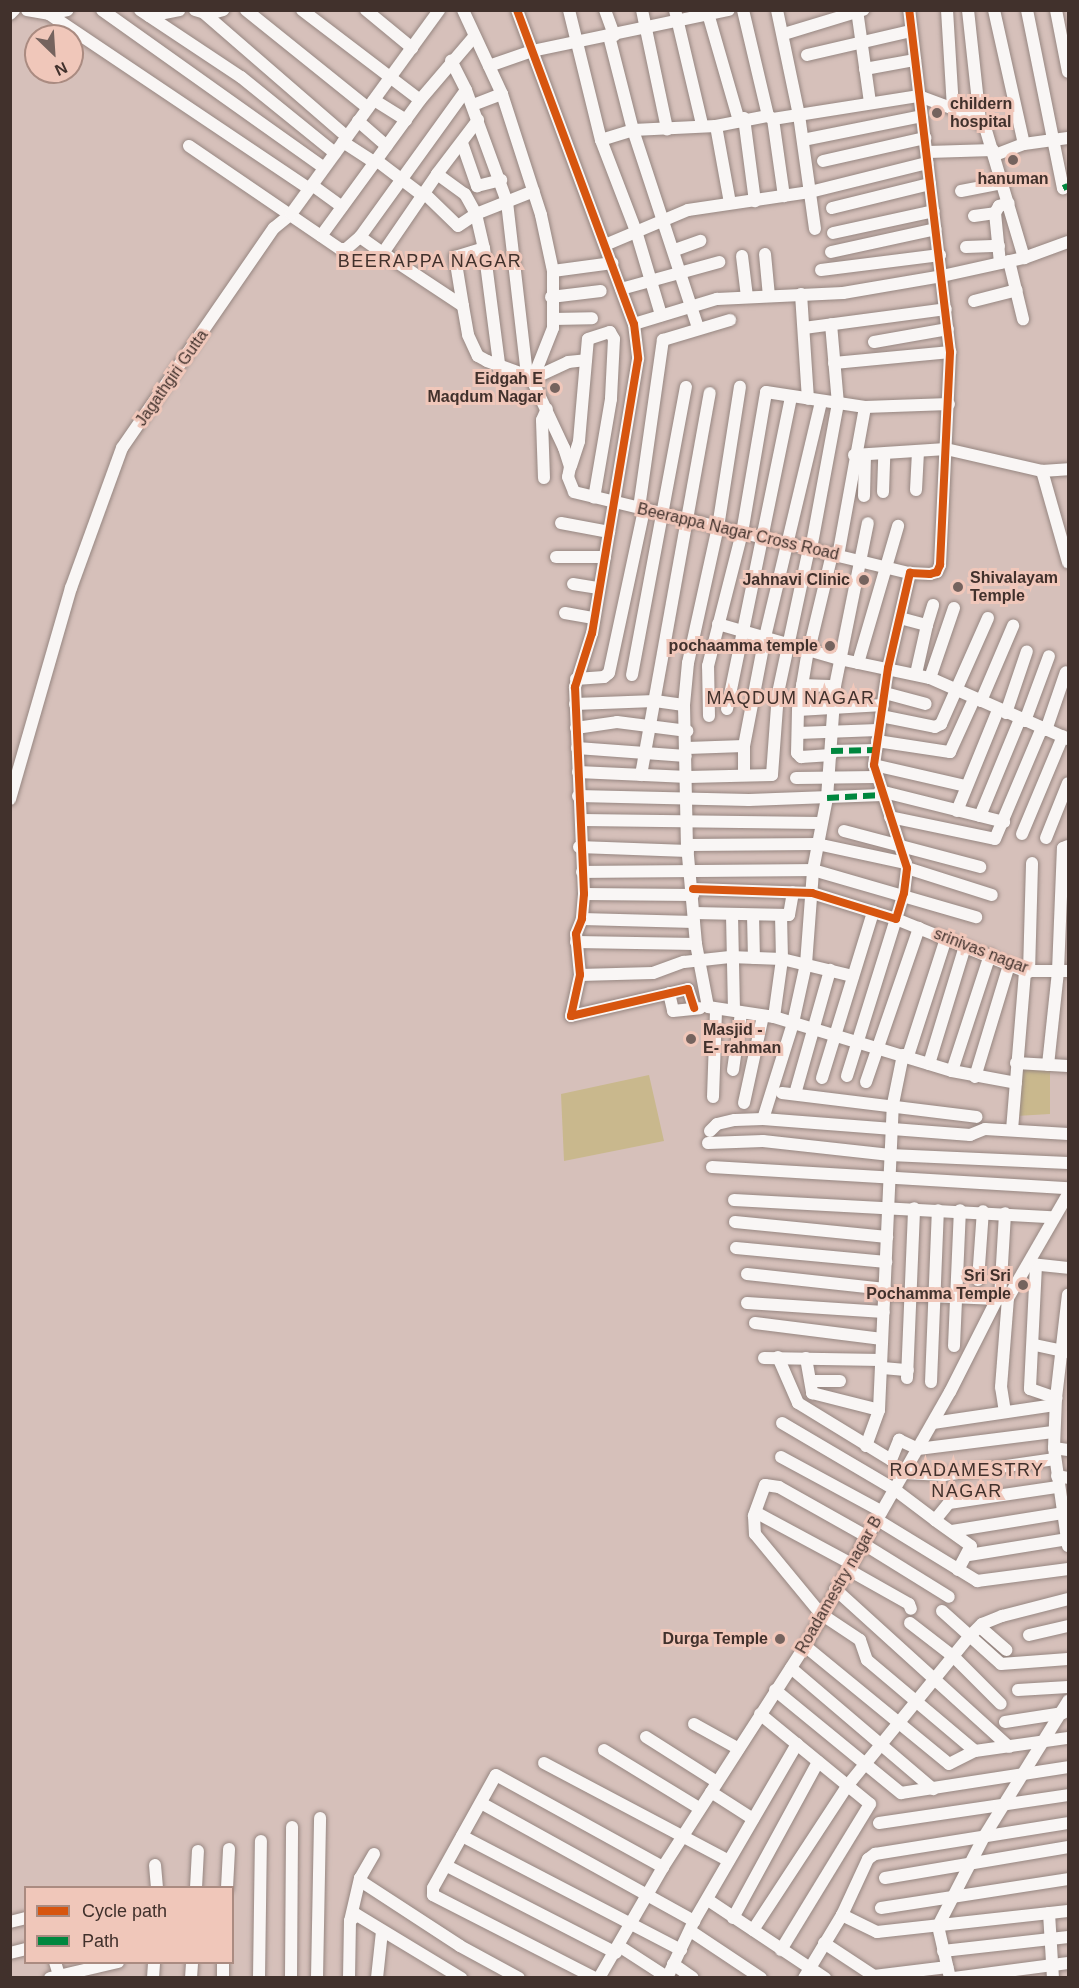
<!DOCTYPE html>
<html>
<head>
<meta charset="utf-8">
<style>
  body { margin:0 }
  #map { position:relative; width:1079px; height:1988px; overflow:hidden; background:#d6c0ba; font-family:Arial,sans-serif }
  div>[style] { position:absolute }
  .green>* { inset:0; background:#c9b88d }
  .roads { filter:drop-shadow(0 0 2px #968681) drop-shadow(0 0 2px #968681) }
  .minor>* { height:12px; margin:-6px; padding:0 6px; transform-origin:6px; border-radius:6px; background:#f9f6f5 }
  .quiet>* { height:6px; margin-top:-3px; transform-origin:0; background:repeating-linear-gradient(90deg,#00873e 0 12px,transparent 0 18px) }
  .cycleway>* { height:8px; margin:-4px; padding:0 4px; transform-origin:4px; border-radius:4px; background:#d7550f }
  .dots>* { width:16px; height:16px; translate:-50% -50%; box-sizing:border-box; border:3px solid #f0c7ba; border-radius:50% }
  span { translate:-50% -50%; white-space:nowrap; text-align:center; line-height:1.15; -webkit-text-stroke:6px #f0c7ba; paint-order:stroke }
  .poi-label { font-size:16px; color:#41312c; font-weight:700 }
  .left { translate:0 -50%; text-align:left }
  .right { translate:-100% -50%; text-align:right }
  .street-label { font-size:16px; color:#41312c }
  .neighbourhood-label { font-size:18px; color:#41312c; letter-spacing:1.5px }
  .frame { position:absolute; inset:0; border:12px solid #41312c; pointer-events:none }
  .legend { position:absolute; left:24px; top:1886px; width:210px; height:78px; box-sizing:border-box; background:#f0c7ba; border:2px solid #aa8b81; margin:0; padding:8px 10px; list-style:none; font-size:18px; color:#41312c }
  .legend li { display:flex; align-items:center; gap:12px; height:30px }
  .legend b { width:30px; border:2px solid #aa8b81 }
  .north { position:absolute; left:24px; top:24px; width:60px; height:60px; box-sizing:border-box; background:#f0c7ba; border:2px solid #aa8b81; border-radius:50%; rotate:155deg; font-size:16px; font-weight:700; line-height:24px; text-align:center; color:#41312c }
  .north::after { content:''; display:block; margin:auto; width:21px; height:27px; background:#75635e; clip-path:polygon(50% 0,100% 100%,50% 72%,0 100%) }
</style>
</head>
<body>
<div id="map">
  <div class="green">
    <div style="clip-path:polygon(1019px 1065px,1050px 1069px,1050px 1114px,1016px 1116px)"></div>
    <div style="clip-path:polygon(649px 1075px,664px 1141px,564px 1161px,561px 1094px)"></div>
  </div>
  <div class="roads">
    <div class="minor">
      <div style="left:27px;top:10px;width:22px;rotate:10deg"></div>
      <div style="left:49px;top:14px;width:19px;rotate:-12deg"></div>
      <div style="left:102px;top:10px;width:272px;rotate:35.4deg"></div>
      <div style="left:140px;top:10px;width:121px;rotate:33.6deg"></div>
      <div style="left:241px;top:77px;width:121px;rotate:39deg"></div>
      <div style="left:195px;top:10px;width:15px;rotate:16deg"></div>
      <div style="left:209px;top:14px;width:15px;rotate:-16deg"></div>
      <div style="left:246px;top:10px;width:156px;rotate:38.8deg"></div>
      <div style="left:302px;top:10px;width:148px;rotate:37.3deg"></div>
      <div style="left:366px;top:10px;width:60px;rotate:39.6deg"></div>
      <div style="left:463px;top:10px;width:93px;rotate:65.1deg"></div>
      <div style="left:502px;top:94px;width:127px;rotate:72.1deg"></div>
      <div style="left:541px;top:215px;width:57px;rotate:77.9deg"></div>
      <div style="left:553px;top:271px;width:57px;rotate:90deg"></div>
      <div style="left:553px;top:328px;width:46px;rotate:111.6deg"></div>
      <div style="left:536px;top:371px;width:13px;rotate:99deg"></div>
      <div style="left:534px;top:384px;width:71px;rotate:64.9deg"></div>
      <div style="left:564px;top:448px;width:20px;rotate:72deg"></div>
      <div style="left:570px;top:467px;width:10px;rotate:101deg"></div>
      <div style="left:568px;top:477px;width:16px;rotate:68deg"></div>
      <div style="left:574px;top:492px;width:346px;rotate:13.6deg"></div>
      <div style="left:517px;top:10px;width:335px;rotate:69.6deg"></div>
      <div style="left:634px;top:324px;width:35px;rotate:83deg"></div>
      <div style="left:638px;top:359px;width:278px;rotate:99.5deg"></div>
      <div style="left:592px;top:633px;width:57px;rotate:107.5deg"></div>
      <div style="left:575px;top:687px;width:207px;rotate:87.5deg"></div>
      <div style="left:584px;top:894px;width:25px;rotate:95deg"></div>
      <div style="left:582px;top:919px;width:16px;rotate:112deg"></div>
      <div style="left:576px;top:934px;width:41px;rotate:84.4deg"></div>
      <div style="left:580px;top:975px;width:42px;rotate:102.4deg"></div>
      <div style="left:571px;top:1016px;width:120px;rotate:-13deg"></div>
      <div style="left:688px;top:989px;width:20px;rotate:72deg"></div>
      <div style="left:569px;top:10px;width:134px;rotate:76.2deg"></div>
      <div style="left:601px;top:140px;width:97px;rotate:69deg"></div>
      <div style="left:636px;top:231px;width:88px;rotate:73.4deg"></div>
      <div style="left:605px;top:10px;width:27px;rotate:70deg"></div>
      <div style="left:642px;top:10px;width:122px;rotate:78.1deg"></div>
      <div style="left:675px;top:10px;width:117px;rotate:76.7deg"></div>
      <div style="left:707px;top:10px;width:116px;rotate:73.9deg"></div>
      <div style="left:743px;top:10px;width:109px;rotate:76.7deg"></div>
      <div style="left:777px;top:10px;width:107px;rotate:78.2deg"></div>
      <div style="left:799px;top:115px;width:115px;rotate:82deg"></div>
      <div style="left:857px;top:10px;width:94px;rotate:82deg"></div>
      <div style="left:947px;top:10px;width:98px;rotate:86.5deg"></div>
      <div style="left:968px;top:10px;width:111px;rotate:83.8deg"></div>
      <div style="left:994px;top:10px;width:137px;rotate:77.4deg"></div>
      <div style="left:1027px;top:10px;width:182px;rotate:78.6deg"></div>
      <div style="left:1063px;top:188px;width:5px;rotate:-22deg"></div>
      <div style="left:1056px;top:10px;width:63px;rotate:79deg"></div>
      <div style="left:204px;top:13px;width:189px;rotate:40.9deg"></div>
      <div style="left:10px;top:14px;width:6px;rotate:-45deg"></div>
      <div style="left:49px;top:14px;width:313px;rotate:33.9deg"></div>
      <div style="left:149px;top:16px;width:31px;rotate:-11deg"></div>
      <div style="left:784px;top:34px;width:83px;rotate:-16.9deg"></div>
      <div style="left:609px;top:36px;width:97px;rotate:75.7deg"></div>
      <div style="left:633px;top:130px;width:208px;rotate:71.8deg"></div>
      <div style="left:807px;top:55px;width:107px;rotate:-13deg"></div>
      <div style="left:489px;top:66px;width:46px;rotate:-19.2deg"></div>
      <div style="left:532px;top:51px;width:201px;rotate:-11.8deg"></div>
      <div style="left:865px;top:69px;width:51px;rotate:-10.2deg"></div>
      <div style="left:466px;top:90px;width:119px;rotate:69.9deg"></div>
      <div style="left:507px;top:202px;width:173px;rotate:83.4deg"></div>
      <div style="left:374px;top:100px;width:38px;rotate:32deg"></div>
      <div style="left:473px;top:105px;width:31px;rotate:-21deg"></div>
      <div style="left:744px;top:118px;width:84px;rotate:82.5deg"></div>
      <div style="left:773px;top:119px;width:78px;rotate:81.9deg"></div>
      <div style="left:358px;top:121px;width:38px;rotate:41deg"></div>
      <div style="left:716px;top:126px;width:78px;rotate:79.7deg"></div>
      <div style="left:601px;top:140px;width:34px;rotate:-17deg"></div>
      <div style="left:633px;top:130px;width:83px;rotate:-2.8deg"></div>
      <div style="left:716px;top:126px;width:53px;rotate:-10.9deg"></div>
      <div style="left:768px;top:116px;width:6px;rotate:31deg"></div>
      <div style="left:773px;top:119px;width:148px;rotate:-9deg"></div>
      <div style="left:919px;top:96px;width:51px;rotate:20.6deg"></div>
      <div style="left:967px;top:114px;width:22px;rotate:36deg"></div>
      <div style="left:985px;top:127px;width:137px;rotate:73.4deg"></div>
      <div style="left:803px;top:140px;width:121px;rotate:-11.4deg"></div>
      <div style="left:343px;top:142px;width:37px;rotate:33deg"></div>
      <div style="left:462px;top:143px;width:46px;rotate:70.8deg"></div>
      <div style="left:477px;top:186px;width:25px;rotate:-14deg"></div>
      <div style="left:189px;top:146px;width:183px;rotate:34.3deg"></div>
      <div style="left:340px;top:249px;width:6px"></div>
      <div style="left:346px;top:249px;width:18px;rotate:-41deg"></div>
      <div style="left:360px;top:237px;width:181px;rotate:-54.2deg"></div>
      <div style="left:466px;top:90px;width:33px;rotate:-117deg"></div>
      <div style="left:928px;top:152px;width:65px;rotate:-1.8deg"></div>
      <div style="left:995px;top:155px;width:31px;rotate:-21deg"></div>
      <div style="left:1024px;top:144px;width:44px;rotate:-7.8deg"></div>
      <div style="left:376px;top:160px;width:58px;rotate:37.3deg"></div>
      <div style="left:823px;top:161px;width:105px;rotate:-12.7deg"></div>
      <div style="left:437px;top:174px;width:68px;rotate:-52.8deg"></div>
      <div style="left:312px;top:185px;width:37px;rotate:36deg"></div>
      <div style="left:961px;top:191px;width:43px;rotate:-10.8deg"></div>
      <div style="left:424px;top:193px;width:47px;rotate:44.1deg"></div>
      <div style="left:458px;top:226px;width:22px;rotate:-34deg"></div>
      <div style="left:476px;top:214px;width:62px;rotate:-21.6deg"></div>
      <div style="left:832px;top:208px;width:101px;rotate:-13.8deg"></div>
      <div style="left:974px;top:216px;width:21px;rotate:-8deg"></div>
      <div style="left:833px;top:233px;width:103px;rotate:-12.3deg"></div>
      <div style="left:321px;top:236px;width:168px;rotate:-53.9deg"></div>
      <div style="left:420px;top:100px;width:82px;rotate:-49.5deg"></div>
      <div style="left:360px;top:237px;width:28px;rotate:35deg"></div>
      <div style="left:383px;top:253px;width:96px;rotate:-55.6deg"></div>
      <div style="left:437px;top:174px;width:34px;rotate:36deg"></div>
      <div style="left:465px;top:194px;width:23px;rotate:61deg"></div>
      <div style="left:476px;top:214px;width:35px;rotate:77deg"></div>
      <div style="left:484px;top:248px;width:117px;rotate:82.6deg"></div>
      <div style="left:605px;top:245px;width:90px;rotate:-22.9deg"></div>
      <div style="left:688px;top:210px;width:123px;rotate:-8.4deg"></div>
      <div style="left:810px;top:192px;width:121px;rotate:-13.9deg"></div>
      <div style="left:966px;top:247px;width:33px;rotate:-2deg"></div>
      <div style="left:675px;top:250px;width:27px;rotate:-20deg"></div>
      <div style="left:831px;top:252px;width:107px;rotate:-12.4deg"></div>
      <div style="left:383px;top:253px;width:96px;rotate:33.5deg"></div>
      <div style="left:463px;top:306px;width:29px;rotate:80deg"></div>
      <div style="left:468px;top:335px;width:23px;rotate:65deg"></div>
      <div style="left:478px;top:356px;width:10px;rotate:29deg"></div>
      <div style="left:487px;top:361px;width:50px;rotate:19.9deg"></div>
      <div style="left:534px;top:378px;width:38px;rotate:-25deg"></div>
      <div style="left:568px;top:362px;width:18px;rotate:-6deg"></div>
      <div style="left:765px;top:254px;width:42px;rotate:84.6deg"></div>
      <div style="left:742px;top:256px;width:41px;rotate:83deg"></div>
      <div style="left:1009px;top:261px;width:60px;rotate:76.4deg"></div>
      <div style="left:1000px;top:263px;width:50px;rotate:-95.7deg"></div>
      <div style="left:995px;top:213px;width:8px;rotate:-60deg"></div>
      <div style="left:999px;top:206px;width:10px;rotate:-17deg"></div>
      <div style="left:821px;top:270px;width:120px;rotate:-7.2deg"></div>
      <div style="left:553px;top:271px;width:60px;rotate:-7.7deg"></div>
      <div style="left:621px;top:289px;width:102px;rotate:-15.4deg"></div>
      <div style="left:801px;top:294px;width:105px;rotate:86.2deg"></div>
      <div style="left:551px;top:297px;width:50px;rotate:-6.8deg"></div>
      <div style="left:974px;top:301px;width:44px;rotate:-14.3deg"></div>
      <div style="left:463px;top:306px;width:50px;rotate:-99.3deg"></div>
      <div style="left:455px;top:257px;width:30px;rotate:-17deg"></div>
      <div style="left:553px;top:319px;width:39px;rotate:-1deg"></div>
      <div style="left:634px;top:324px;width:87px;rotate:-16.8deg"></div>
      <div style="left:717px;top:299px;width:126px;rotate:-2.7deg"></div>
      <div style="left:843px;top:293px;width:100px;rotate:-9.7deg"></div>
      <div style="left:942px;top:276px;width:84px;rotate:-12.4deg"></div>
      <div style="left:1024px;top:258px;width:47px;rotate:-20deg"></div>
      <div style="left:804px;top:328px;width:143px;rotate:-7.6deg"></div>
      <div style="left:874px;top:342px;width:75px;rotate:-10deg"></div>
      <div style="left:834px;top:363px;width:117px;rotate:-5.4deg"></div>
      <div style="left:854px;top:455px;width:92px;rotate:-3.7deg"></div>
      <div style="left:946px;top:449px;width:98px;rotate:12.9deg"></div>
      <div style="left:1042px;top:471px;width:26px;rotate:-4deg"></div>
      <div style="left:571px;top:466px;width:26px;rotate:-72deg"></div>
      <div style="left:579px;top:441px;width:102px;rotate:-85deg"></div>
      <div style="left:588px;top:339px;width:23px;rotate:-18deg"></div>
      <div style="left:610px;top:332px;width:8px;rotate:60deg"></div>
      <div style="left:614px;top:339px;width:60px;rotate:92.9deg"></div>
      <div style="left:611px;top:399px;width:100px;rotate:99.7deg"></div>
      <div style="left:1042px;top:471px;width:95px;rotate:74.1deg"></div>
      <div style="left:544px;top:478px;width:58px;rotate:-92deg"></div>
      <div style="left:542px;top:420px;width:12px;rotate:-66deg"></div>
      <div style="left:916px;top:490px;width:38px;rotate:-87deg"></div>
      <div style="left:883px;top:492px;width:38px;rotate:-88deg"></div>
      <div style="left:864px;top:496px;width:41px;rotate:-88.6deg"></div>
      <div style="left:639px;top:508px;width:170px;rotate:-81.9deg"></div>
      <div style="left:663px;top:340px;width:70px;rotate:-16.6deg"></div>
      <div style="left:561px;top:523px;width:49px;rotate:10.6deg"></div>
      <div style="left:811px;top:549px;width:147px;rotate:-79.5deg"></div>
      <div style="left:838px;top:404px;width:80px;rotate:-95deg"></div>
      <div style="left:838px;top:556px;width:151px;rotate:-79.7deg"></div>
      <div style="left:556px;top:557px;width:49px"></div>
      <div style="left:573px;top:584px;width:26px;rotate:9deg"></div>
      <div style="left:565px;top:613px;width:29px;rotate:10deg"></div>
      <div style="left:900px;top:618px;width:28px;rotate:15deg"></div>
      <div style="left:927px;top:625px;width:50px;rotate:102.7deg"></div>
      <div style="left:718px;top:624px;width:126px;rotate:16.1deg"></div>
      <div style="left:839px;top:659px;width:93px;rotate:11.8deg"></div>
      <div style="left:930px;top:678px;width:151px;rotate:23.8deg"></div>
      <div style="left:927px;top:625px;width:21px;rotate:-73deg"></div>
      <div style="left:808px;top:650px;width:61px;rotate:99.5deg"></div>
      <div style="left:798px;top:710px;width:43px;rotate:91.3deg"></div>
      <div style="left:797px;top:753px;width:6px;rotate:45deg"></div>
      <div style="left:801px;top:757px;width:30px;rotate:-4deg"></div>
      <div style="left:809px;top:650px;width:99px;rotate:-76.5deg"></div>
      <div style="left:858px;top:663px;width:143px;rotate:-73.7deg"></div>
      <div style="left:632px;top:675px;width:293px;rotate:-79.4deg"></div>
      <div style="left:930px;top:678px;width:74px;rotate:-71.1deg"></div>
      <div style="left:576px;top:679px;width:28px;rotate:-4deg"></div>
      <div style="left:604px;top:677px;width:6px;rotate:-39deg"></div>
      <div style="left:609px;top:673px;width:167px;rotate:-77.9deg"></div>
      <div style="left:802px;top:685px;width:33px;rotate:2deg"></div>
      <div style="left:885px;top:693px;width:42px;rotate:15deg"></div>
      <div style="left:981px;top:701px;width:82px;rotate:-66.9deg"></div>
      <div style="left:575px;top:704px;width:80px;rotate:-2.1deg"></div>
      <div style="left:655px;top:701px;width:29px;rotate:8deg"></div>
      <div style="left:684px;top:705px;width:42px;rotate:-84.6deg"></div>
      <div style="left:688px;top:663px;width:139px;rotate:-77.6deg"></div>
      <div style="left:718px;top:527px;width:142px;rotate:-81.1deg"></div>
      <div style="left:684px;top:705px;width:140px;rotate:88.8deg"></div>
      <div style="left:687px;top:845px;width:99px;rotate:84.8deg"></div>
      <div style="left:696px;top:944px;width:64px;rotate:79.2deg"></div>
      <div style="left:708px;top:1007px;width:67px;rotate:8.6deg"></div>
      <div style="left:774px;top:1017px;width:186px;rotate:16.9deg"></div>
      <div style="left:952px;top:1071px;width:65px;rotate:10.6deg"></div>
      <div style="left:727px;top:709px;width:319px;rotate:-78.4deg"></div>
      <div style="left:798px;top:710px;width:85px;rotate:-3.4deg"></div>
      <div style="left:1006px;top:713px;width:65px;rotate:-71.3deg"></div>
      <div style="left:709px;top:716px;width:50px;rotate:-91.1deg"></div>
      <div style="left:708px;top:666px;width:137px;rotate:-75.7deg"></div>
      <div style="left:742px;top:533px;width:143px;rotate:-80.3deg"></div>
      <div style="left:766px;top:392px;width:100px;rotate:8.6deg"></div>
      <div style="left:865px;top:407px;width:84px;rotate:-2deg"></div>
      <div style="left:881px;top:716px;width:55px;rotate:11.5deg"></div>
      <div style="left:935px;top:727px;width:7px;rotate:-27deg"></div>
      <div style="left:941px;top:724px;width:116px;rotate:-66.1deg"></div>
      <div style="left:1025px;top:721px;width:69px;rotate:-69.7deg"></div>
      <div style="left:576px;top:728px;width:41px;rotate:-8.3deg"></div>
      <div style="left:617px;top:722px;width:71px;rotate:7.3deg"></div>
      <div style="left:1046px;top:730px;width:61px;rotate:-71deg"></div>
      <div style="left:798px;top:733px;width:80px;rotate:-2.1deg"></div>
      <div style="left:877px;top:741px;width:74px;rotate:8.6deg"></div>
      <div style="left:950px;top:752px;width:58px;rotate:-65.6deg"></div>
      <div style="left:744px;top:746px;width:29px;rotate:90deg"></div>
      <div style="left:577px;top:748px;width:109px;rotate:4.2deg"></div>
      <div style="left:687px;top:748px;width:57px;rotate:-2deg"></div>
      <div style="left:744px;top:746px;width:111px;rotate:-79.1deg"></div>
      <div style="left:765px;top:637px;width:242px;rotate:-76.6deg"></div>
      <div style="left:831px;top:751px;width:45px;rotate:-1.3deg"></div>
      <div style="left:874px;top:765px;width:94px;rotate:12.9deg"></div>
      <div style="left:578px;top:772px;width:110px;rotate:2.6deg"></div>
      <div style="left:688px;top:777px;width:84px;rotate:-1.4deg"></div>
      <div style="left:772px;top:775px;width:82px;rotate:-85.8deg"></div>
      <div style="left:778px;top:693px;width:147px;rotate:-77.9deg"></div>
      <div style="left:641px;top:775px;width:388px;rotate:-79.8deg"></div>
      <div style="left:796px;top:778px;width:80px;rotate:-0.7deg"></div>
      <div style="left:880px;top:791px;width:128px;rotate:14deg"></div>
      <div style="left:578px;top:796px;width:171px;rotate:1.3deg"></div>
      <div style="left:749px;top:800px;width:133px;rotate:-2.2deg"></div>
      <div style="left:10px;top:799px;width:220px;rotate:-73.9deg"></div>
      <div style="left:71px;top:588px;width:149px;rotate:-70deg"></div>
      <div style="left:122px;top:448px;width:267px;rotate:-55.4deg"></div>
      <div style="left:274px;top:228px;width:22px;rotate:-39deg"></div>
      <div style="left:291px;top:214px;width:252px;rotate:-54deg"></div>
      <div style="left:957px;top:811px;width:109px;rotate:-67.9deg"></div>
      <div style="left:980px;top:816px;width:105px;rotate:-67.6deg"></div>
      <div style="left:890px;top:817px;width:107px;rotate:11.8deg"></div>
      <div style="left:995px;top:839px;width:121px;rotate:-67.1deg"></div>
      <div style="left:582px;top:820px;width:238px;rotate:0.7deg"></div>
      <div style="left:844px;top:831px;width:141px;rotate:14.8deg"></div>
      <div style="left:1022px;top:834px;width:106px;rotate:-67.3deg"></div>
      <div style="left:1046px;top:838px;width:59px;rotate:-68.2deg"></div>
      <div style="left:687px;top:845px;width:130px;rotate:-0.4deg"></div>
      <div style="left:817px;top:844px;width:91px;rotate:12.1deg"></div>
      <div style="left:579px;top:847px;width:109px;rotate:2.1deg"></div>
      <div style="left:907px;top:868px;width:89px;rotate:17.6deg"></div>
      <div style="left:582px;top:872px;width:231px;rotate:-0.5deg"></div>
      <div style="left:813px;top:870px;width:170px;rotate:16.1deg"></div>
      <div style="left:693px;top:889px;width:119px;rotate:1.9deg"></div>
      <div style="left:812px;top:893px;width:88px;rotate:17.2deg"></div>
      <div style="left:896px;top:919px;width:27px;rotate:-73deg"></div>
      <div style="left:904px;top:893px;width:25px;rotate:-83deg"></div>
      <div style="left:907px;top:868px;width:108px;rotate:-107.8deg"></div>
      <div style="left:874px;top:765px;width:98px;rotate:-81.8deg"></div>
      <div style="left:888px;top:668px;width:98px;rotate:-77deg"></div>
      <div style="left:910px;top:573px;width:20px;rotate:3deg"></div>
      <div style="left:930px;top:574px;width:7px;rotate:-16deg"></div>
      <div style="left:937px;top:572px;width:8px;rotate:-67deg"></div>
      <div style="left:940px;top:565px;width:213px;rotate:-87.3deg"></div>
      <div style="left:950px;top:352px;width:344px;rotate:-96.8deg"></div>
      <div style="left:584px;top:894px;width:109px;rotate:0.5deg"></div>
      <div style="left:694px;top:913px;width:95px;rotate:1.2deg"></div>
      <div style="left:789px;top:915px;width:23px;rotate:-80deg"></div>
      <div style="left:732px;top:915px;width:95px;rotate:88.8deg"></div>
      <div style="left:753px;top:915px;width:43px;rotate:88.7deg"></div>
      <div style="left:582px;top:919px;width:112px;rotate:1.5deg"></div>
      <div style="left:576px;top:942px;width:120px;rotate:1deg"></div>
      <div style="left:1029px;top:972px;width:109px;rotate:-88.4deg"></div>
      <div style="left:580px;top:975px;width:73px;rotate:-1.6deg"></div>
      <div style="left:653px;top:973px;width:33px;rotate:-20deg"></div>
      <div style="left:684px;top:962px;width:46px;rotate:-6.2deg"></div>
      <div style="left:730px;top:957px;width:52px;rotate:2.2deg"></div>
      <div style="left:782px;top:959px;width:73px;rotate:13.5deg"></div>
      <div style="left:669px;top:993px;width:18px;rotate:77deg"></div>
      <div style="left:673px;top:1011px;width:27px;rotate:-6deg"></div>
      <div style="left:774px;top:1017px;width:59px;rotate:-82.1deg"></div>
      <div style="left:782px;top:959px;width:43px;rotate:-91.3deg"></div>
      <div style="left:908px;top:1056px;width:124px;rotate:-72.1deg"></div>
      <div style="left:1016px;top:1063px;width:52px;rotate:3.3deg"></div>
      <div style="left:929px;top:1064px;width:123px;rotate:-73deg"></div>
      <div style="left:1048px;top:1065px;width:95px;rotate:-83.9deg"></div>
      <div style="left:1058px;top:971px;width:123px;rotate:-87.7deg"></div>
      <div style="left:1063px;top:848px;width:5px;rotate:-22deg"></div>
      <div style="left:733px;top:1070px;width:58px;rotate:-82deg"></div>
      <div style="left:952px;top:1071px;width:122px;rotate:-71.9deg"></div>
      <div style="left:847px;top:1076px;width:164px;rotate:-72.7deg"></div>
      <div style="left:896px;top:919px;width:139px;rotate:22deg"></div>
      <div style="left:1025px;top:971px;width:43px"></div>
      <div style="left:975px;top:1077px;width:117px;rotate:-73.1deg"></div>
      <div style="left:822px;top:1078px;width:174px;rotate:-72.9deg"></div>
      <div style="left:866px;top:1082px;width:163px;rotate:-71deg"></div>
      <div style="left:782px;top:1093px;width:196px;rotate:7deg"></div>
      <div style="left:795px;top:1094px;width:129px;rotate:-74.2deg"></div>
      <div style="left:713px;top:1097px;width:88px;rotate:-88deg"></div>
      <div style="left:744px;top:1103px;width:89px;rotate:-77.7deg"></div>
      <div style="left:763px;top:1119px;width:101px;rotate:-72.6deg"></div>
      <div style="left:793px;top:1023px;width:60px;rotate:-77.6deg"></div>
      <div style="left:806px;top:964px;width:94px;rotate:-85.7deg"></div>
      <div style="left:813px;top:870px;width:73px;rotate:-79deg"></div>
      <div style="left:827px;top:798px;width:112px;rotate:-85.9deg"></div>
      <div style="left:835px;top:686px;width:166px;rotate:-78.6deg"></div>
      <div style="left:1012px;top:1130px;width:160px;rotate:-85.3deg"></div>
      <div style="left:710px;top:1131px;width:10px;rotate:-45deg"></div>
      <div style="left:717px;top:1124px;width:18px;rotate:-13deg"></div>
      <div style="left:735px;top:1120px;width:28px;rotate:-2deg"></div>
      <div style="left:763px;top:1119px;width:208px;rotate:4.4deg"></div>
      <div style="left:970px;top:1135px;width:16px;rotate:-22deg"></div>
      <div style="left:985px;top:1129px;width:83px;rotate:3.4deg"></div>
      <div style="left:708px;top:1143px;width:55px;rotate:-2.1deg"></div>
      <div style="left:763px;top:1141px;width:128px;rotate:6.3deg"></div>
      <div style="left:890px;top:1155px;width:178px;rotate:2.6deg"></div>
      <div style="left:712px;top:1167px;width:357px;rotate:3.4deg"></div>
      <div style="left:734px;top:1200px;width:318px;rotate:3.1deg"></div>
      <div style="left:735px;top:1222px;width:153px;rotate:5.6deg"></div>
      <div style="left:736px;top:1248px;width:151px;rotate:5.3deg"></div>
      <div style="left:1031px;top:1264px;width:37px;rotate:6deg"></div>
      <div style="left:1036px;top:1265px;width:124px;rotate:92.8deg"></div>
      <div style="left:1030px;top:1389px;width:28px;rotate:19deg"></div>
      <div style="left:1056px;top:1398px;width:50px;rotate:92.3deg"></div>
      <div style="left:1054px;top:1448px;width:99px;rotate:81.9deg"></div>
      <div style="left:747px;top:1274px;width:139px;rotate:6.2deg"></div>
      <div style="left:978px;top:1280px;width:69px;rotate:-85.9deg"></div>
      <div style="left:885px;top:1294px;width:112px;rotate:2.6deg"></div>
      <div style="left:1000px;top:1298px;width:85px;rotate:-86.6deg"></div>
      <div style="left:747px;top:1303px;width:137px;rotate:3.8deg"></div>
      <div style="left:755px;top:1323px;width:128px;rotate:7.2deg"></div>
      <div style="left:1035px;top:1345px;width:34px;rotate:12deg"></div>
      <div style="left:954px;top:1346px;width:136px;rotate:-87.5deg"></div>
      <div style="left:778px;top:1357px;width:50px;rotate:66.5deg"></div>
      <div style="left:798px;top:1403px;width:109px;rotate:31.5deg"></div>
      <div style="left:891px;top:1460px;width:22px;rotate:-68deg"></div>
      <div style="left:899px;top:1440px;width:21px;rotate:25deg"></div>
      <div style="left:918px;top:1449px;width:136px;rotate:-7.2deg"></div>
      <div style="left:764px;top:1358px;width:117px;rotate:1deg"></div>
      <div style="left:806px;top:1358px;width:36px;rotate:80deg"></div>
      <div style="left:812px;top:1393px;width:69px;rotate:14.2deg"></div>
      <div style="left:879px;top:1410px;width:306px;rotate:-87.4deg"></div>
      <div style="left:893px;top:1104px;width:50px;rotate:-78.5deg"></div>
      <div style="left:883px;top:1368px;width:25px;rotate:5deg"></div>
      <div style="left:907px;top:1378px;width:170px;rotate:-87.6deg"></div>
      <div style="left:811px;top:1381px;width:29px"></div>
      <div style="left:931px;top:1382px;width:172px;rotate:-87.7deg"></div>
      <div style="left:1056px;top:1398px;width:104px;rotate:-83.4deg"></div>
      <div style="left:1005px;top:1412px;width:25px;rotate:-99deg"></div>
      <div style="left:1001px;top:1387px;width:89px;rotate:-85.5deg"></div>
      <div style="left:782px;top:1423px;width:130px;rotate:30.5deg"></div>
      <div style="left:894px;top:1489px;width:51px;rotate:37.1deg"></div>
      <div style="left:933px;top:1423px;width:123px;rotate:-8.4deg"></div>
      <div style="left:866px;top:1446px;width:38px;rotate:-70deg"></div>
      <div style="left:1054px;top:1448px;width:14px;rotate:8deg"></div>
      <div style="left:781px;top:1457px;width:114px;rotate:28.4deg"></div>
      <div style="left:904px;top:1473px;width:40px;rotate:2.9deg"></div>
      <div style="left:944px;top:1475px;width:112px;rotate:-8.2deg"></div>
      <div style="left:1057px;top:1476px;width:11px;rotate:10deg"></div>
      <div style="left:757px;top:1513px;width:106px;rotate:28.3deg"></div>
      <div style="left:876px;top:1519px;width:119px;rotate:31.5deg"></div>
      <div style="left:977px;top:1581px;width:92px;rotate:-7.5deg"></div>
      <div style="left:952px;top:1531px;width:112px;rotate:-9.2deg"></div>
      <div style="left:866px;top:1536px;width:100px;rotate:-150.6deg"></div>
      <div style="left:779px;top:1487px;width:14px;rotate:-172deg"></div>
      <div style="left:765px;top:1485px;width:33px;rotate:110deg"></div>
      <div style="left:754px;top:1516px;width:18px;rotate:87deg"></div>
      <div style="left:755px;top:1534px;width:104px;rotate:50.5deg"></div>
      <div style="left:821px;top:1614px;width:47px;rotate:33.7deg"></div>
      <div style="left:860px;top:1640px;width:21px;rotate:71deg"></div>
      <div style="left:867px;top:1660px;width:141px;rotate:40.1deg"></div>
      <div style="left:862px;top:1543px;width:102px;rotate:31.8deg"></div>
      <div style="left:969px;top:1555px;width:100px;rotate:-9.2deg"></div>
      <div style="left:847px;top:1569px;width:71px;rotate:29.4deg"></div>
      <div style="left:909px;top:1604px;width:5px;rotate:68deg"></div>
      <div style="left:958px;top:1570px;width:27px;rotate:-62deg"></div>
      <div style="left:971px;top:1546px;width:44px;rotate:-144.2deg"></div>
      <div style="left:935px;top:1520px;width:22px;rotate:-51deg"></div>
      <div style="left:949px;top:1503px;width:110px;rotate:-8.4deg"></div>
      <div style="left:835px;top:1589px;width:235px;rotate:42.2deg"></div>
      <div style="left:942px;top:1611px;width:79px;rotate:41.9deg"></div>
      <div style="left:1001px;top:1664px;width:67px;rotate:-4.3deg"></div>
      <div style="left:910px;top:1623px;width:56px;rotate:37.7deg"></div>
      <div style="left:954px;top:1657px;width:66px;rotate:45deg"></div>
      <div style="left:980px;top:1627px;width:35px;rotate:41deg"></div>
      <div style="left:1029px;top:1635px;width:40px;rotate:-13deg"></div>
      <div style="left:805px;top:1646px;width:186px;rotate:39.3deg"></div>
      <div style="left:949px;top:1764px;width:29px;rotate:-27deg"></div>
      <div style="left:975px;top:1751px;width:94px;rotate:-8deg"></div>
      <div style="left:791px;top:1668px;width:187px;rotate:40.4deg"></div>
      <div style="left:775px;top:1690px;width:163px;rotate:39.3deg"></div>
      <div style="left:901px;top:1793px;width:169px;rotate:-8.8deg"></div>
      <div style="left:1018px;top:1690px;width:50px;rotate:-3.4deg"></div>
      <div style="left:760px;top:1714px;width:142px;rotate:39.3deg"></div>
      <div style="left:870px;top:1804px;width:171px;rotate:121.4deg"></div>
      <div style="left:1005px;top:1722px;width:59px;rotate:-8.8deg"></div>
      <div style="left:694px;top:1724px;width:51px;rotate:29.1deg"></div>
      <div style="left:646px;top:1737px;width:84px;rotate:32.4deg"></div>
      <div style="left:604px;top:1750px;width:111px;rotate:31.4deg"></div>
      <div style="left:544px;top:1763px;width:209px;rotate:27.9deg"></div>
      <div style="left:711px;top:1792px;width:50px;rotate:32.7deg"></div>
      <div style="left:481px;top:1803px;width:244px;rotate:29deg"></div>
      <div style="left:879px;top:1823px;width:191px;rotate:-8.4deg"></div>
      <div style="left:462px;top:1836px;width:247px;rotate:27.5deg"></div>
      <div style="left:374px;top:1854px;width:28px;rotate:120deg"></div>
      <div style="left:360px;top:1878px;width:4px;rotate:63deg"></div>
      <div style="left:362px;top:1882px;width:117px;rotate:33.1deg"></div>
      <div style="left:460px;top:1946px;width:67px;rotate:28.5deg"></div>
      <div style="left:155px;top:1865px;width:23px;rotate:85deg"></div>
      <div style="left:447px;top:1866px;width:190px;rotate:27.2deg"></div>
      <div style="left:885px;top:1878px;width:186px;rotate:-9.6deg"></div>
      <div style="left:196px;top:1888px;width:37px;rotate:-87deg"></div>
      <div style="left:227px;top:1888px;width:39px;rotate:-87deg"></div>
      <div style="left:708px;top:1900px;width:141px;rotate:33.7deg"></div>
      <div style="left:881px;top:1908px;width:189px;rotate:-8.8deg"></div>
      <div style="left:1049px;top:1913px;width:65px;rotate:86.5deg"></div>
      <div style="left:842px;top:1915px;width:39px;rotate:26deg"></div>
      <div style="left:877px;top:1932px;width:192px;rotate:-6.3deg"></div>
      <div style="left:733px;top:1918px;width:178px;rotate:-61.4deg"></div>
      <div style="left:350px;top:1921px;width:44px;rotate:-76.9deg"></div>
      <div style="left:10px;top:1922px;width:16px;rotate:-14deg"></div>
      <div style="left:753px;top:1930px;width:173px;rotate:-56.8deg"></div>
      <div style="left:848px;top:1785px;width:190px;rotate:-50.8deg"></div>
      <div style="left:968px;top:1638px;width:20px;rotate:-45deg"></div>
      <div style="left:982px;top:1624px;width:22px;rotate:-22deg"></div>
      <div style="left:1002px;top:1616px;width:68px;rotate:-14.4deg"></div>
      <div style="left:692px;top:1932px;width:83px;rotate:33.7deg"></div>
      <div style="left:824px;top:1943px;width:60px;rotate:33.4deg"></div>
      <div style="left:874px;top:1976px;width:74px;rotate:-7deg"></div>
      <div style="left:619px;top:1946px;width:57px;rotate:32.9deg"></div>
      <div style="left:943px;top:1951px;width:126px;rotate:-6.4deg"></div>
      <div style="left:10px;top:1953px;width:16px;rotate:-14deg"></div>
      <div style="left:55px;top:1962px;width:17px;rotate:73deg"></div>
      <div style="left:673px;top:1964px;width:24px;rotate:35deg"></div>
      <div style="left:50px;top:1978px;width:70px;rotate:-13.2deg"></div>
      <div style="left:153px;top:1978px;width:16px;rotate:-86deg"></div>
      <div style="left:191px;top:1978px;width:16px;rotate:-86deg"></div>
      <div style="left:223px;top:1978px;width:16px;rotate:-90deg"></div>
      <div style="left:259px;top:1978px;width:137px;rotate:-89.2deg"></div>
      <div style="left:291px;top:1978px;width:151px;rotate:-89.6deg"></div>
      <div style="left:317px;top:1978px;width:160px;rotate:-88.9deg"></div>
      <div style="left:349px;top:1978px;width:57px;rotate:-89deg"></div>
      <div style="left:350px;top:1921px;width:9px;rotate:-41deg"></div>
      <div style="left:357px;top:1915px;width:122px;rotate:31.2deg"></div>
      <div style="left:377px;top:1978px;width:47px;rotate:-83.9deg"></div>
      <div style="left:595px;top:1978px;width:182px;rotate:-152.9deg"></div>
      <div style="left:433px;top:1895px;width:7px;rotate:-90deg"></div>
      <div style="left:433px;top:1888px;width:129px;rotate:-60.9deg"></div>
      <div style="left:496px;top:1775px;width:191px;rotate:28.9deg"></div>
      <div style="left:599px;top:1978px;width:128px;rotate:-60deg"></div>
      <div style="left:663px;top:1867px;width:263px;rotate:-57.3deg"></div>
      <div style="left:805px;top:1646px;width:292px;rotate:-60.3deg"></div>
      <div style="left:950px;top:1392px;width:104px;rotate:-63.2deg"></div>
      <div style="left:997px;top:1299px;width:11px;rotate:-5deg"></div>
      <div style="left:1008px;top:1298px;width:120px;rotate:-60deg"></div>
      <div style="left:667px;top:1978px;width:63px;rotate:-64.7deg"></div>
      <div style="left:694px;top:1921px;width:205px;rotate:-59.8deg"></div>
      <div style="left:804px;top:1978px;width:74px;rotate:-58.9deg"></div>
      <div style="left:842px;top:1915px;width:62px;rotate:-65.1deg"></div>
      <div style="left:868px;top:1859px;width:9px;rotate:-36deg"></div>
      <div style="left:875px;top:1854px;width:195px;rotate:-9.1deg"></div>
      <div style="left:950px;top:1978px;width:53px;rotate:-103deg"></div>
      <div style="left:938px;top:1926px;width:102px;rotate:-62.7deg"></div>
      <div style="left:985px;top:1835px;width:158px;rotate:-58.2deg"></div>
      <div style="left:954px;top:1978px;width:115px;rotate:-7.5deg"></div>
    </div>
  </div>
  <div class="quiet">
    <div style="left:1063px;top:188px;width:5px;rotate:-22deg"></div>
    <div style="left:831px;top:751px;width:45px;rotate:-1.3deg"></div>
    <div style="left:827px;top:798px;width:55px;rotate:-3.1deg"></div>
  </div>
  <div class="cycleway">
    <div style="left:517px;top:10px;width:335px;rotate:69.6deg"></div>
    <div style="left:634px;top:324px;width:35px;rotate:83deg"></div>
    <div style="left:638px;top:359px;width:278px;rotate:99.5deg"></div>
    <div style="left:592px;top:633px;width:57px;rotate:107.5deg"></div>
    <div style="left:575px;top:687px;width:207px;rotate:87.5deg"></div>
    <div style="left:584px;top:894px;width:25px;rotate:95deg"></div>
    <div style="left:582px;top:919px;width:16px;rotate:112deg"></div>
    <div style="left:576px;top:934px;width:41px;rotate:84.4deg"></div>
    <div style="left:580px;top:975px;width:42px;rotate:102.4deg"></div>
    <div style="left:571px;top:1016px;width:120px;rotate:-13deg"></div>
    <div style="left:688px;top:989px;width:20px;rotate:72deg"></div>
    <div style="left:693px;top:889px;width:119px;rotate:1.9deg"></div>
    <div style="left:812px;top:893px;width:88px;rotate:17.2deg"></div>
    <div style="left:896px;top:919px;width:27px;rotate:-73deg"></div>
    <div style="left:904px;top:893px;width:25px;rotate:-83deg"></div>
    <div style="left:907px;top:868px;width:108px;rotate:-107.8deg"></div>
    <div style="left:874px;top:765px;width:98px;rotate:-81.8deg"></div>
    <div style="left:888px;top:668px;width:98px;rotate:-77deg"></div>
    <div style="left:910px;top:573px;width:20px;rotate:3deg"></div>
    <div style="left:930px;top:574px;width:7px;rotate:-16deg"></div>
    <div style="left:937px;top:572px;width:8px;rotate:-67deg"></div>
    <div style="left:940px;top:565px;width:213px;rotate:-87.3deg"></div>
    <div style="left:950px;top:352px;width:344px;rotate:-96.8deg"></div>
  </div>
  <div class="dots">
    <div style="left:937px;top:113px;background:#75635e"></div>
    <div style="left:1013px;top:160px;background:#75635e"></div>
    <div style="left:555px;top:388px;background:#75635e"></div>
    <div style="left:864px;top:580px;background:#75635e"></div>
    <div style="left:958px;top:587px;background:#75635e"></div>
    <div style="left:830px;top:646px;background:#75635e"></div>
    <div style="left:691px;top:1039px;background:#75635e"></div>
    <div style="left:1023px;top:1285px;background:#75635e"></div>
    <div style="left:780px;top:1639px;background:#75635e"></div>
  </div>
  <div class="poi-label">
    <span class="left" style="left:950px;top:113px">childern<br>hospital</span>
    <span style="left:1013px;top:179px">hanuman</span>
    <span class="right" style="left:543px;top:388px">Eidgah E<br>Maqdum Nagar</span>
    <span class="left" style="left:970px;top:587px">Shivalayam<br>Temple</span>
    <span class="right" style="left:850px;top:580px">Jahnavi Clinic</span>
    <span class="right" style="left:818px;top:646px">pochaamma temple</span>
    <span class="left" style="left:703px;top:1039px">Masjid -<br>E- rahman</span>
    <span class="right" style="left:1011px;top:1285px">Sri Sri<br>Pochamma Temple</span>
    <span class="right" style="left:768px;top:1639px">Durga Temple</span>
  </div>
  <div class="street-label">
    <span style="left:172px;top:378px;rotate:-55deg">Jagathgiri Gutta</span>
    <span style="left:738px;top:532px;rotate:13deg">Beerappa Nagar Cross Road</span>
    <span style="left:981px;top:951px;rotate:21deg">srinivas nagar</span>
    <span style="left:839px;top:1585px;rotate:-60deg">Roadamestry nagar B</span>
  </div>
  <div class="neighbourhood-label">
    <span style="left:430px;top:261px">BEERAPPA NAGAR</span>
    <span style="left:791px;top:698px">MAQDUM NAGAR</span>
    <span style="left:967px;top:1481px">ROADAMESTRY<br>NAGAR</span>
  </div>
  <div class="frame"></div>
  <ul class="legend">
  <li><b style="height:8px;background:#d7550f"></b>Cycle path</li>
  <li><b style="height:8px;background:#00873e"></b>Path</li>
  </ul>
  <div class="north">N</div>
</div>
</body>
</html>
